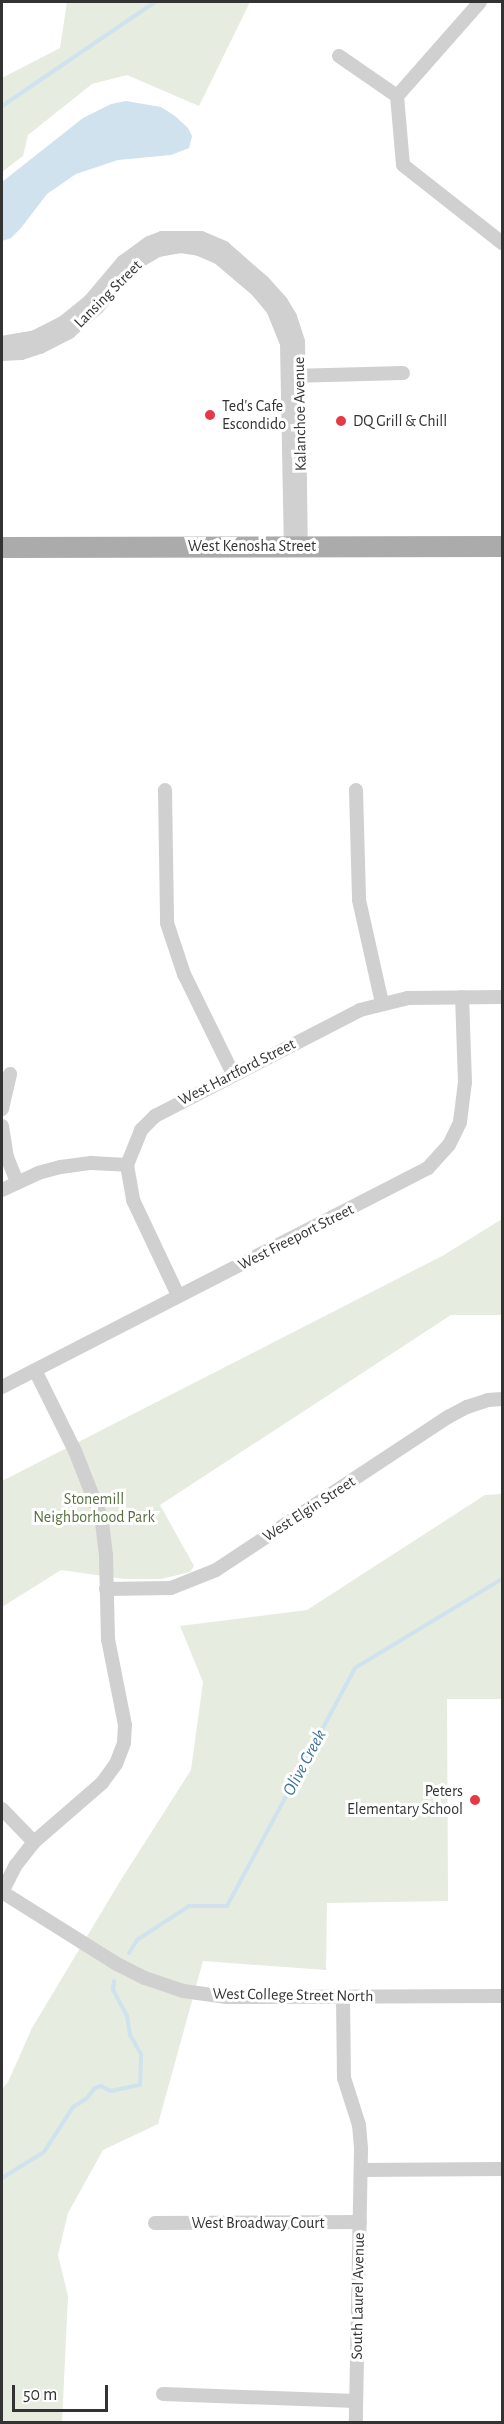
<!DOCTYPE html>
<html>
<head>
<meta charset="utf-8">
<style>
  body { margin:0 }
  #map { position:relative; width:504px; height:2424px; overflow:hidden; background:#fff; font-family:"Alegreya Sans",sans-serif }
  div>[style] { position:absolute }
  .green>* { inset:0; background:#e6ecdf }
  .water>* { inset:0; background:#cfe2ee }
  .stream>* { height:4px; margin:-2px; padding:0 2px; transform-origin:2px; border-radius:2px; background:#cfe2ee }
  .street>* { height:14px; margin:-7px; padding:0 7px; transform-origin:7px; border-radius:7px; background:#d0d0d0 }
  .primary>* { height:21px; margin:-10.5px; padding:0 10.5px; transform-origin:10.5px; border-radius:10.5px; background:#ababab }
  .dots>* { width:16px; height:16px; translate:-50% -50%; box-sizing:border-box; border:3px solid #fff; border-radius:50% }
  span { translate:-50% -50%; white-space:nowrap; text-align:center; line-height:1.15; -webkit-text-stroke:6px #fff; paint-order:stroke }
  .street-label { font-size:16px; color:#333 }
  .poi-label { font-size:16px; color:#333 }
  .left { translate:0 -50%; text-align:left }
  .right { translate:-100% -50%; text-align:right }
  .park-label { font-size:16px; color:#56703f }
  .water-label { font-size:18px; color:#3f7597; font-style:italic }
  .frame { position:absolute; inset:0; border:3px solid #333; pointer-events:none }
  .scale { position:absolute; left:12px; top:2385px; width:96px; height:27px; box-sizing:border-box; border:3px solid #333; border-top:0; padding-left:8px; font-size:18px; line-height:21px; white-space:nowrap; color:#333; -webkit-text-stroke:4px #fff; paint-order:stroke }
</style>
</head>
<body>
<div id="map">
  <div class="green">
    <div style="clip-path:polygon(67px 2px,250px 2px,199px 106px,127px 75px,92px 84px,28px 135px,23px 156px,2px 172px,2px 78px,60px 48px)"></div>
    <div style="clip-path:polygon(502px 1219px,502px 1315px,451px 1315px,160px 1505px,194px 1566px,190px 1572px,161px 1579px,124px 1579px,61px 1570px,2px 1607px,2px 1481px,444px 1255px)"></div>
    <div style="clip-path:polygon(502px 1494px,502px 1699px,447px 1699px,448px 1901px,327px 1903px,326px 1970px,203px 1961px,158px 2124px,103px 2150px,68px 2213px,58px 2255px,68px 2296px,62px 2422px,2px 2422px,2px 2089px,8px 2082px,32px 2028px,119px 1883px,191px 1770px,203px 1682px,180px 1626px,307px 1610px,485px 1495px)"></div>
  </div>
  <div class="water">
    <div style="clip-path:polygon(126px 101px,161px 107px,175px 116px,188px 128px,192px 136px,189px 148px,171px 155px,118px 160px,76px 174px,47px 194px,21px 228px,11px 238px,2px 241px,2px 182px,83px 118px,111px 104px)"></div>
  </div>
  <div class="stream">
    <div style="left:2px;top:106px;width:185px;rotate:-34.2deg"></div>
    <div style="left:129px;top:1953px;width:15px;rotate:-58deg"></div>
    <div style="left:137px;top:1940px;width:62px;rotate:-33.2deg"></div>
    <div style="left:189px;top:1906px;width:38px"></div>
    <div style="left:227px;top:1906px;width:270px;rotate:-61.7deg"></div>
    <div style="left:355px;top:1668px;width:172px;rotate:-31.2deg"></div>
    <div style="left:2px;top:2178px;width:49px;rotate:-31.8deg"></div>
    <div style="left:44px;top:2152px;width:54px;rotate:-57.2deg"></div>
    <div style="left:73px;top:2107px;width:15px;rotate:-32deg"></div>
    <div style="left:86px;top:2099px;width:14px;rotate:-51deg"></div>
    <div style="left:95px;top:2088px;width:6px;rotate:-18deg"></div>
    <div style="left:101px;top:2086px;width:11px;rotate:27deg"></div>
    <div style="left:111px;top:2091px;width:30px;rotate:-12deg"></div>
    <div style="left:140px;top:2085px;width:31px;rotate:-88deg"></div>
    <div style="left:141px;top:2054px;width:22px;rotate:-120deg"></div>
    <div style="left:130px;top:2035px;width:19px;rotate:-99deg"></div>
    <div style="left:127px;top:2016px;width:30px;rotate:-118deg"></div>
    <div style="left:113px;top:1990px;width:9px;rotate:-84deg"></div>
  </div>
  <div class="street">
    <div style="left:480px;top:2px;width:125px;rotate:131.4deg"></div>
    <div style="left:397px;top:96px;width:69px;rotate:85deg"></div>
    <div style="left:403px;top:165px;width:126px;rotate:38.2deg"></div>
    <div style="left:339px;top:56px;width:70px;rotate:34.6deg"></div>
    <div style="left:2px;top:343px;width:34px;rotate:-10deg"></div>
    <div style="left:35px;top:337px;width:31px;rotate:-27deg"></div>
    <div style="left:63px;top:323px;width:35px;rotate:-39deg"></div>
    <div style="left:90px;top:301px;width:51px;rotate:-49.8deg"></div>
    <div style="left:123px;top:262px;width:32px;rotate:-36deg"></div>
    <div style="left:149px;top:243px;width:14px;rotate:-21deg"></div>
    <div style="left:162px;top:238px;width:39px"></div>
    <div style="left:201px;top:238px;width:25px;rotate:23deg"></div>
    <div style="left:224px;top:248px;width:52px;rotate:41.1deg"></div>
    <div style="left:263px;top:282px;width:27px;rotate:48deg"></div>
    <div style="left:281px;top:302px;width:17px;rotate:59deg"></div>
    <div style="left:290px;top:317px;width:26px;rotate:72deg"></div>
    <div style="left:298px;top:342px;width:204px;rotate:89.2deg"></div>
    <div style="left:2px;top:354px;width:19px;rotate:-3deg"></div>
    <div style="left:21px;top:353px;width:20px;rotate:-18deg"></div>
    <div style="left:40px;top:347px;width:33px;rotate:-27deg"></div>
    <div style="left:69px;top:332px;width:37px;rotate:-41deg"></div>
    <div style="left:97px;top:308px;width:57px;rotate:-49.9deg"></div>
    <div style="left:134px;top:264px;width:28px;rotate:-30deg"></div>
    <div style="left:158px;top:250px;width:23px;rotate:-10deg"></div>
    <div style="left:181px;top:246px;width:18px;rotate:9deg"></div>
    <div style="left:199px;top:249px;width:21px;rotate:23deg"></div>
    <div style="left:218px;top:257px;width:51px;rotate:40.2deg"></div>
    <div style="left:257px;top:290px;width:25px;rotate:50deg"></div>
    <div style="left:273px;top:309px;width:38px;rotate:68deg"></div>
    <div style="left:287px;top:344px;width:202px;rotate:88.9deg"></div>
    <div style="left:291px;top:376px;width:112px;rotate:-1.5deg"></div>
    <div style="left:165px;top:790px;width:133px;rotate:89.1deg"></div>
    <div style="left:167px;top:923px;width:54px;rotate:71.6deg"></div>
    <div style="left:184px;top:974px;width:111px;rotate:63.9deg"></div>
    <div style="left:356px;top:790px;width:110px;rotate:88.4deg"></div>
    <div style="left:359px;top:900px;width:106px;rotate:77.4deg"></div>
    <div style="left:2px;top:1109px;width:36px;rotate:-77deg"></div>
    <div style="left:2px;top:1126px;width:31px;rotate:81deg"></div>
    <div style="left:7px;top:1157px;width:27px;rotate:68deg"></div>
    <div style="left:127px;top:1165px;width:36px;rotate:80deg"></div>
    <div style="left:133px;top:1200px;width:105px;rotate:64.7deg"></div>
    <div style="left:2px;top:1190px;width:40px;rotate:-25deg"></div>
    <div style="left:38px;top:1173px;width:24px;rotate:-15deg"></div>
    <div style="left:61px;top:1167px;width:30px;rotate:-8deg"></div>
    <div style="left:91px;top:1163px;width:36px;rotate:3deg"></div>
    <div style="left:127px;top:1165px;width:38px;rotate:-68deg"></div>
    <div style="left:141px;top:1130px;width:20px;rotate:-45deg"></div>
    <div style="left:155px;top:1116px;width:231px;rotate:-27.3deg"></div>
    <div style="left:360px;top:1010px;width:49px;rotate:-14deg"></div>
    <div style="left:408px;top:998px;width:94px;rotate:-0.6deg"></div>
    <div style="left:2px;top:1387px;width:479px;rotate:-27.2deg"></div>
    <div style="left:428px;top:1168px;width:31px;rotate:-48deg"></div>
    <div style="left:449px;top:1145px;width:25px;rotate:-64deg"></div>
    <div style="left:460px;top:1122px;width:40px;rotate:-82.9deg"></div>
    <div style="left:465px;top:1082px;width:85px;rotate:-92deg"></div>
    <div style="left:106px;top:1589px;width:65px;rotate:-0.9deg"></div>
    <div style="left:171px;top:1588px;width:48px;rotate:-21.8deg"></div>
    <div style="left:216px;top:1570px;width:278px;rotate:-33.4deg"></div>
    <div style="left:448px;top:1417px;width:21px;rotate:-28deg"></div>
    <div style="left:467px;top:1407px;width:22px;rotate:-18deg"></div>
    <div style="left:488px;top:1400px;width:14px;rotate:-4deg"></div>
    <div style="left:2px;top:1809px;width:46px;rotate:45.9deg"></div>
    <div style="left:2px;top:1892px;width:30px;rotate:-63deg"></div>
    <div style="left:16px;top:1865px;width:29px;rotate:-52deg"></div>
    <div style="left:34px;top:1842px;width:90px;rotate:-40.9deg"></div>
    <div style="left:102px;top:1783px;width:24px;rotate:-54deg"></div>
    <div style="left:116px;top:1764px;width:22px;rotate:-69deg"></div>
    <div style="left:124px;top:1743px;width:18px;rotate:-87deg"></div>
    <div style="left:125px;top:1725px;width:88px;rotate:-101.2deg"></div>
    <div style="left:108px;top:1639px;width:84px;rotate:-91.4deg"></div>
    <div style="left:106px;top:1555px;width:38px;rotate:-97deg"></div>
    <div style="left:101px;top:1517px;width:71px;rotate:-111.5deg"></div>
    <div style="left:75px;top:1451px;width:90px;rotate:-116.3deg"></div>
    <div style="left:2px;top:1892px;width:136px;rotate:32.1deg"></div>
    <div style="left:117px;top:1964px;width:31px;rotate:27deg"></div>
    <div style="left:145px;top:1978px;width:40px;rotate:18.9deg"></div>
    <div style="left:183px;top:1991px;width:44px;rotate:7.8deg"></div>
    <div style="left:227px;top:1997px;width:275px;rotate:-0.2deg"></div>
    <div style="left:343px;top:1997px;width:81px;rotate:89.3deg"></div>
    <div style="left:344px;top:2078px;width:49px;rotate:72.3deg"></div>
    <div style="left:359px;top:2125px;width:25px;rotate:85deg"></div>
    <div style="left:361px;top:2150px;width:272px;rotate:91.1deg"></div>
    <div style="left:361px;top:2170px;width:141px;rotate:-0.4deg"></div>
    <div style="left:155px;top:2223px;width:205px;rotate:-0.3deg"></div>
    <div style="left:163px;top:2394px;width:193px;rotate:2.1deg"></div>
  </div>
  <div class="primary">
    <div style="left:2px;top:547px;width:500px;rotate:-0.11deg"></div>
  </div>
  <div class="dots">
    <div style="left:210px;top:415px;background:#e63946"></div>
    <div style="left:341px;top:421px;background:#e63946"></div>
    <div style="left:475px;top:1800px;background:#e63946"></div>
  </div>
  <div class="street-label">
    <span style="left:108px;top:294px;rotate:-45deg">Lansing Street</span>
    <span style="left:300px;top:414px;rotate:-91deg">Kalanchoe Avenue</span>
    <span style="left:252px;top:546px">West Kenosha Street</span>
    <span style="left:237px;top:1072px;rotate:-27deg">West Hartford Street</span>
    <span style="left:296px;top:1237px;rotate:-27deg">West Freeport Street</span>
    <span style="left:309px;top:1509px;rotate:-33deg">West Elgin Street</span>
    <span style="left:293px;top:1995px;rotate:1deg">West College Street North</span>
    <span style="left:258px;top:2223px">West Broadway Court</span>
    <span style="left:358px;top:2296px;rotate:-89deg">South Laurel Avenue</span>
  </div>
  <div class="poi-label">
    <span class="left" style="left:222px;top:415px">Ted's Cafe<br>Escondido</span>
    <span class="left" style="left:353px;top:421px">DQ Grill &amp; Chill</span>
    <span class="right" style="left:463px;top:1800px">Peters<br>Elementary School</span>
  </div>
  <div class="park-label">
    <span style="left:94px;top:1508px">Stonemill<br>Neighborhood Park</span>
  </div>
  <div class="water-label">
    <span style="left:305px;top:1763px;rotate:-62deg">Olive Creek</span>
  </div>
  <div class="frame"></div>
  <div class="scale">50 m</div>
</div>
</body>
</html>
